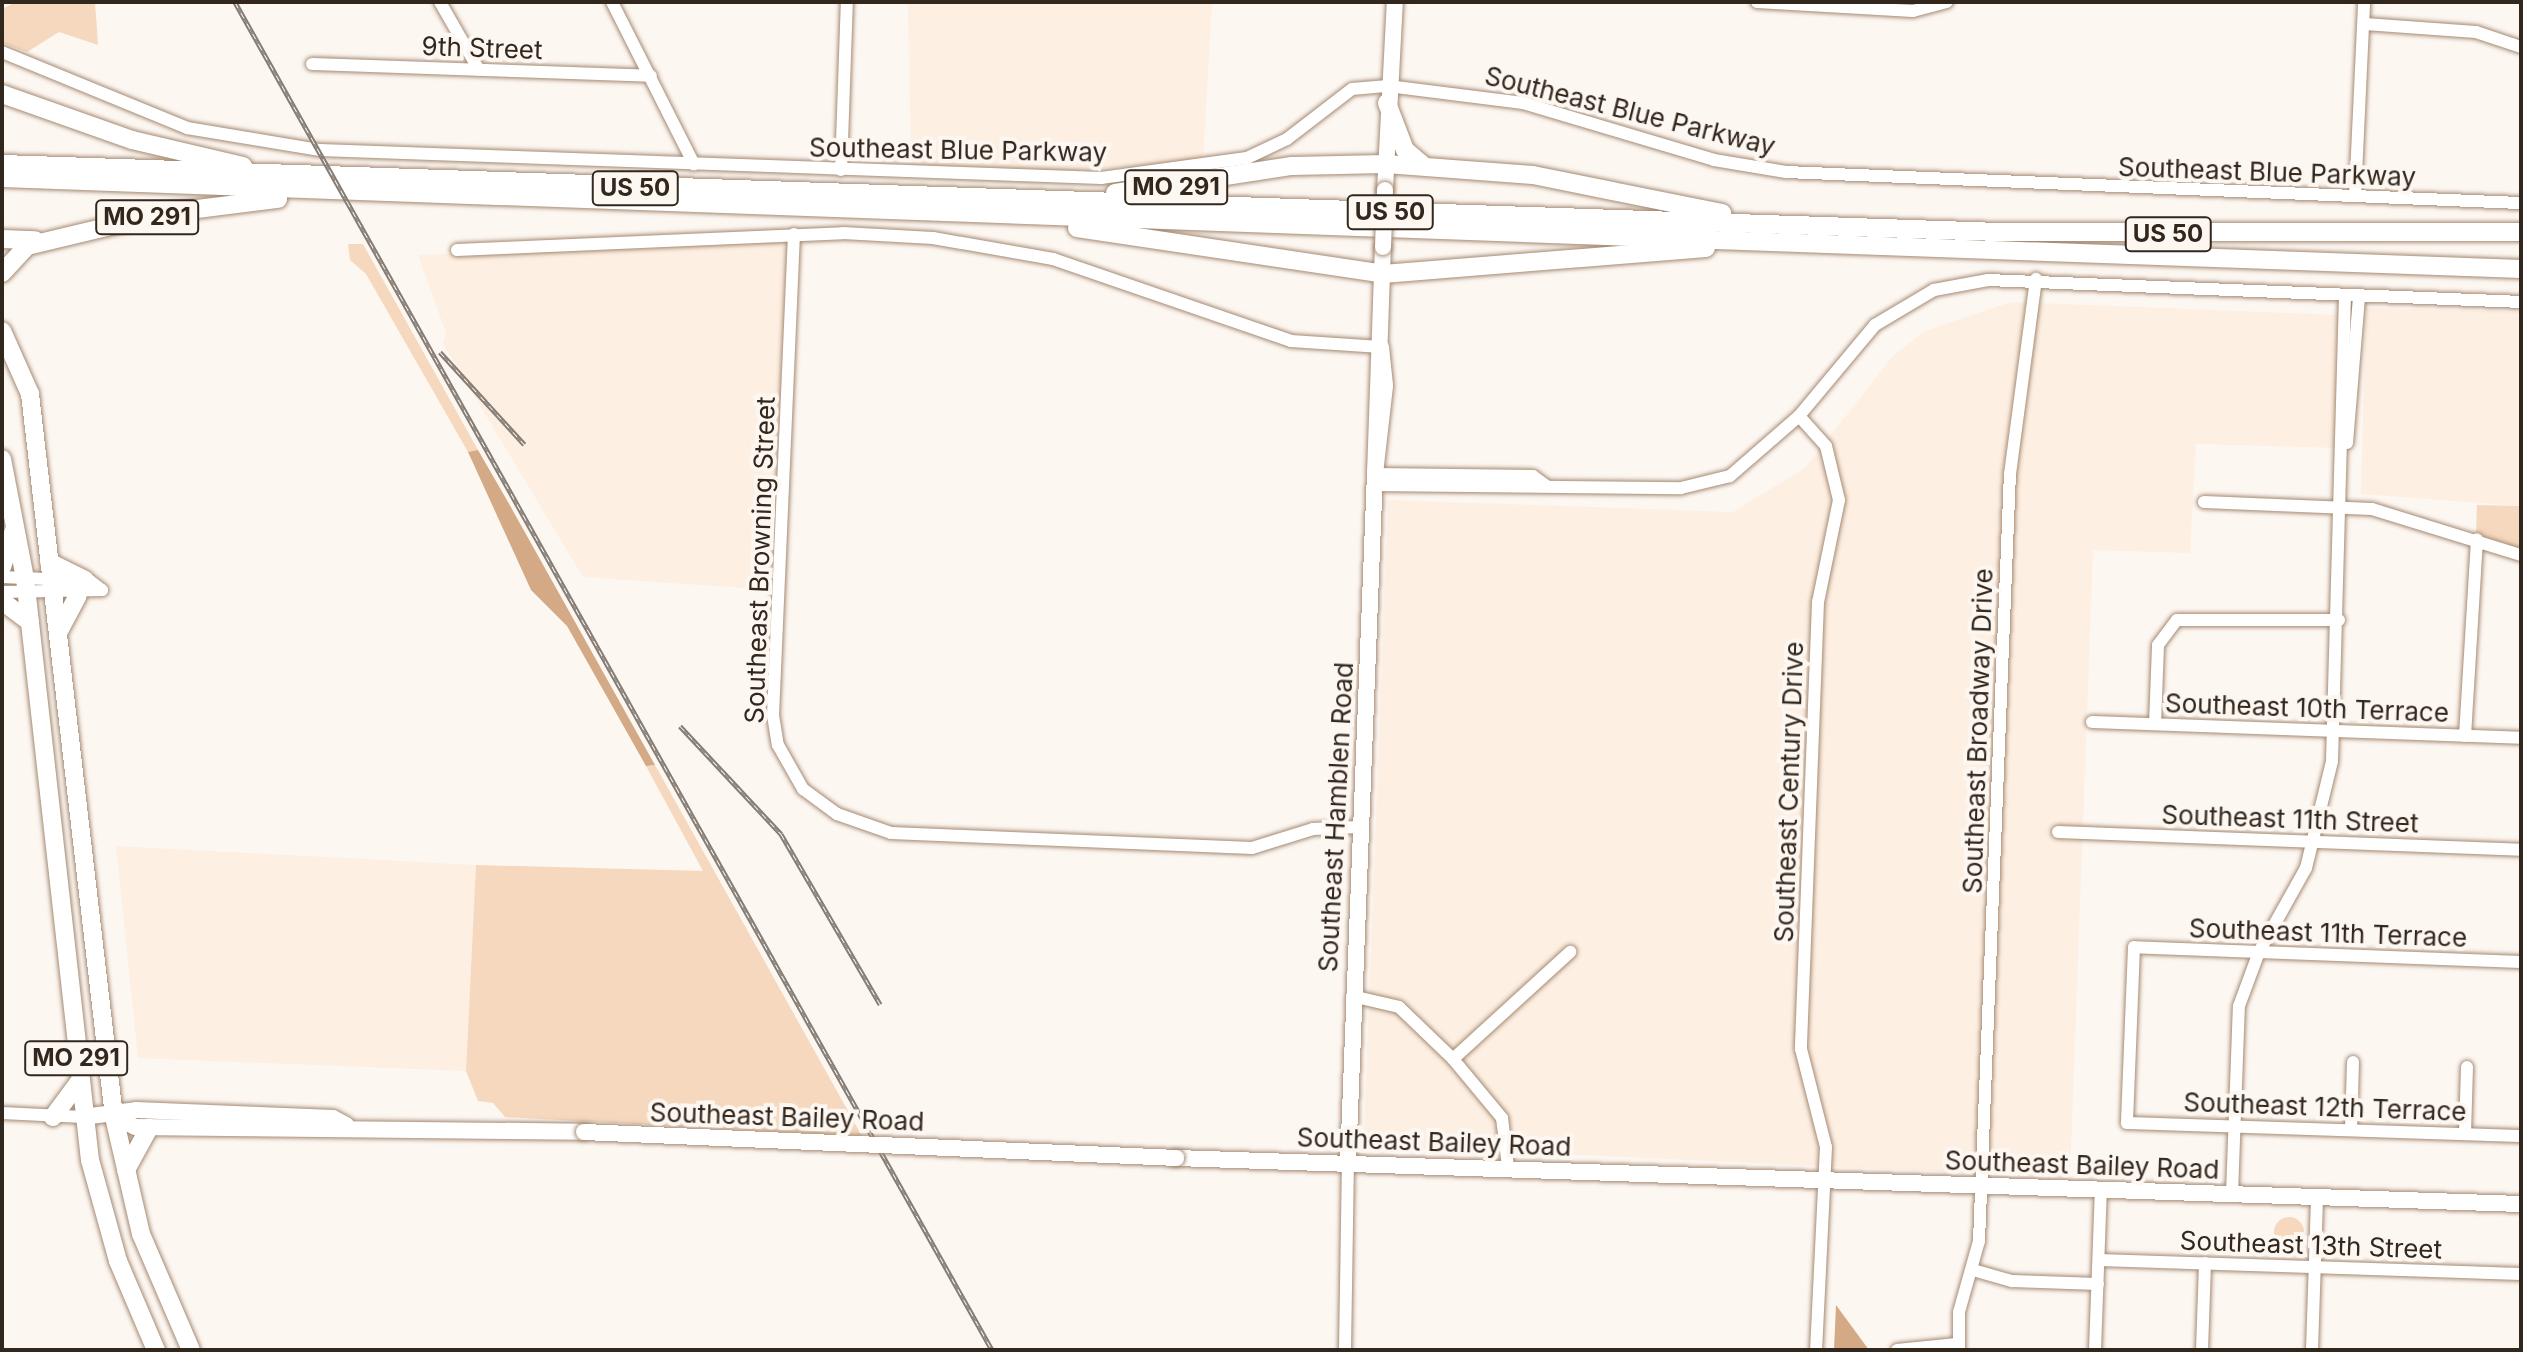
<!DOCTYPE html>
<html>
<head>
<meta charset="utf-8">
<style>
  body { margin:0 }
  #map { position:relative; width:2523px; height:1352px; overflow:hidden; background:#fdf7f2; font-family:Inter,sans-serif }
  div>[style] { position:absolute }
  .built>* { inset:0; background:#fdefe2 }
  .green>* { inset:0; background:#f5d8bd }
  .round { border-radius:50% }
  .forest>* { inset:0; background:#d3aa85 }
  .roads { filter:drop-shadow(0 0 2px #a58a72) drop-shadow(0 0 2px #a58a72) }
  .minor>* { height:12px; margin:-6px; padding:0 6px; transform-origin:6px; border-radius:6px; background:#fff }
  .major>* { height:16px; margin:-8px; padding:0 8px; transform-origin:8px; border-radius:8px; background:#fff }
  .highway>* { height:18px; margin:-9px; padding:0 9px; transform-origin:9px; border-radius:9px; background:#fff }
  .rail>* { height:5px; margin-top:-2.5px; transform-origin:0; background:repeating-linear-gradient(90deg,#fdf7f2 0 6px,#857c74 0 12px); box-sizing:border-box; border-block:2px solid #857c74 }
  .bridges { filter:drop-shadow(0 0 2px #a58a72) drop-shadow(0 0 2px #a58a72) }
  .major-bridge>* { height:16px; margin:-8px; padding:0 8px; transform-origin:8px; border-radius:8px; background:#fff }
  span { translate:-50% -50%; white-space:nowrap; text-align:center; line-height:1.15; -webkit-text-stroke:8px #fdf7f2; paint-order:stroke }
  .shield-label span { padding:2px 6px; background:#fdf7f2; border:2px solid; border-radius:6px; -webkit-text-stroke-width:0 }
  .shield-label { font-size:24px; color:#32271d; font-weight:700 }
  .street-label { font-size:26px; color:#32271d }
  .frame { position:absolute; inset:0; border:4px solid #32271d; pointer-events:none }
</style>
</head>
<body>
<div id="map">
  <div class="built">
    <div style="clip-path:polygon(908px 2px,1212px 2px,1203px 161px,1063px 171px,911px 165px)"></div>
    <div style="clip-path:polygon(775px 242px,789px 250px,774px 590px,583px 577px,443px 344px,446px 333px,418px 255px)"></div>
    <div style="clip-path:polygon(2011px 302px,2339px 315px,2340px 448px,2196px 444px,2190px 553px,2093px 550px,2070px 1177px,1377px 1146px,1364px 1134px,1388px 500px,1733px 512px,1805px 468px,1893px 356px,1925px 331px)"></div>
    <div style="clip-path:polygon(2366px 308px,2521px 312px,2521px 506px,2361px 494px)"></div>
    <div style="clip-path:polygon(116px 846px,476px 865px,466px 1071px,138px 1058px)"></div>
  </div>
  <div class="green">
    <div style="clip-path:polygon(16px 2px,95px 2px,98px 45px,59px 32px,27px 52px,2px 43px,2px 9px)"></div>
    <div style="clip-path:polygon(348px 244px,363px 244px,478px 450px,468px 452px,366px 274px,350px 260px)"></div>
    <div style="clip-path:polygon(2477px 505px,2521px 506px,2521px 549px,2476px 534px)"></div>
    <div style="clip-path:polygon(655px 765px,862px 1136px,505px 1117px,493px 1103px,478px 1101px,466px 1071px,476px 865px,703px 871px,646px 766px)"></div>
    <div class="round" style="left:2274px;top:1217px;width:30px;height:30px"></div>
  </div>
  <div class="forest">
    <div style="clip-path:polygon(478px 450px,508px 502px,655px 765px,646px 766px,567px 626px,531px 590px,468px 452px)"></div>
    <div style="clip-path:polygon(1836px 1305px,1869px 1350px,1834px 1350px)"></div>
  </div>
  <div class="roads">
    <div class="minor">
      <div style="left:440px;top:2px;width:78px;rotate:60.2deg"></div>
      <div style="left:612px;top:2px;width:182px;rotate:63.2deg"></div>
      <div style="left:1757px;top:2px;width:156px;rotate:3.3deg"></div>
      <div style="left:1913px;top:11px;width:35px;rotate:-15deg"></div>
      <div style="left:2365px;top:24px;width:111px;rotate:4.1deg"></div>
      <div style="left:2476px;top:32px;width:47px;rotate:18.4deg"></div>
      <div style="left:2px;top:52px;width:200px;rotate:22.3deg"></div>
      <div style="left:187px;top:128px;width:135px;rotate:9.4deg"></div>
      <div style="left:320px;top:150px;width:782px;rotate:2.05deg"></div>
      <div style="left:1101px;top:178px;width:147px;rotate:-7.8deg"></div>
      <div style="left:1247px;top:158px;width:44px;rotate:-25.4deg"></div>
      <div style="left:1287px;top:139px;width:82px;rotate:-37.6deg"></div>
      <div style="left:1352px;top:89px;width:36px;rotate:-5deg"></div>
      <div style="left:1388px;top:86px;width:136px;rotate:7.2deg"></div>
      <div style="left:1523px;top:103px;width:199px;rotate:16.6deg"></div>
      <div style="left:1714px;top:160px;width:73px;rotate:9.5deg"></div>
      <div style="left:1786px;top:172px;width:736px;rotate:2.42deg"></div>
      <div style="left:312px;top:64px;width:339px;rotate:2deg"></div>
      <div style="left:841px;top:170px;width:168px;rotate:-88deg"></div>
      <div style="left:2355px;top:196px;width:194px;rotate:-87.3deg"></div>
      <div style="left:794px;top:234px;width:481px;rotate:92.5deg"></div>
      <div style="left:773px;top:715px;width:30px;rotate:81deg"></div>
      <div style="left:778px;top:745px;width:51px;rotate:60.4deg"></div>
      <div style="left:803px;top:789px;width:42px;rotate:36.3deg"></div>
      <div style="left:837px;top:814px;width:57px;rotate:19.4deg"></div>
      <div style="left:891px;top:833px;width:361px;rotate:2.4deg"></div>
      <div style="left:1252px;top:848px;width:64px;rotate:-17.3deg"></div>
      <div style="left:1313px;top:829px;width:45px;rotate:-2.5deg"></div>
      <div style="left:457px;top:250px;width:386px;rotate:-2.5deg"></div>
      <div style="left:843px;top:233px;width:90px;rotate:3.2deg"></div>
      <div style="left:933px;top:238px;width:122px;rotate:9.9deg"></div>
      <div style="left:1053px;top:259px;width:252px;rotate:19deg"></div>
      <div style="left:1291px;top:341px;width:90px;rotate:3.8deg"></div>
      <div style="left:1799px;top:416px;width:40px;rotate:48deg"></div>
      <div style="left:1826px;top:446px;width:56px;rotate:76.5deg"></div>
      <div style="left:1839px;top:500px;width:104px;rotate:101.6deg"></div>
      <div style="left:1818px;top:602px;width:447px;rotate:92.2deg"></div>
      <div style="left:1801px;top:1049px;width:101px;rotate:75.7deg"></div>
      <div style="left:1826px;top:1147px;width:203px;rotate:92.8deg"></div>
      <div style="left:2347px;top:443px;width:145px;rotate:-85.3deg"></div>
      <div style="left:1375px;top:474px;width:158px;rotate:0.7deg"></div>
      <div style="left:1533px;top:476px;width:17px;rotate:36deg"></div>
      <div style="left:1374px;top:485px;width:307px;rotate:0.6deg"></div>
      <div style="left:1681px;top:488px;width:50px;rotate:-13.8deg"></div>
      <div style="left:1730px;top:476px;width:91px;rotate:-41deg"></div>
      <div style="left:1799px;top:416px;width:119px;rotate:-50.1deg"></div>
      <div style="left:1875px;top:325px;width:69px;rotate:-30.7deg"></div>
      <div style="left:1934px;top:290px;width:55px;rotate:-10.5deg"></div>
      <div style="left:1988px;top:280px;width:533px;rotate:2.36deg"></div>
      <div style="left:2204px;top:502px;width:168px;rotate:2.4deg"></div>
      <div style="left:2372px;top:509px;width:156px;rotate:17.2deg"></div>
      <div style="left:2px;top:577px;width:88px;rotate:2.6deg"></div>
      <div style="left:90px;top:581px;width:15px;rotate:37deg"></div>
      <div style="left:102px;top:590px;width:100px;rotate:178.9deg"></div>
      <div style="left:2092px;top:722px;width:429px;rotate:2.1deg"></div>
      <div style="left:2155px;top:724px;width:79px;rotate:-87.8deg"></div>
      <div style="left:2158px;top:645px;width:31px;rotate:-53deg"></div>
      <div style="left:2177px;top:620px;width:162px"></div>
      <div style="left:2465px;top:736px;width:197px;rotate:-86.5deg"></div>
      <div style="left:2058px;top:832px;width:463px;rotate:2.2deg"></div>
      <div style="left:2521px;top:962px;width:387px;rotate:-177.8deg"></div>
      <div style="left:2134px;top:947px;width:176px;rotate:92.3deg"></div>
      <div style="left:2127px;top:1123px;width:394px;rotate:1.9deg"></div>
      <div style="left:1352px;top:996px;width:48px;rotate:13.2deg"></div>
      <div style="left:1399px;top:1007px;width:75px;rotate:43.9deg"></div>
      <div style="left:1453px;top:1059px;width:77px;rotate:50.3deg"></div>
      <div style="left:1502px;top:1118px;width:49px;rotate:83deg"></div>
      <div style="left:1453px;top:1059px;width:159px;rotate:-42.4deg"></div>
      <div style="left:2px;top:1113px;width:81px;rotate:2.8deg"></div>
      <div style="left:2351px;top:1130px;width:68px;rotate:-88.3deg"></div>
      <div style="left:2465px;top:1134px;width:67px;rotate:-88.3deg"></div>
      <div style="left:2232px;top:1194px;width:188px;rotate:-87.9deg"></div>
      <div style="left:2239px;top:1006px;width:58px;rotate:-69.7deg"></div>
      <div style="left:2259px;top:952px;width:96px;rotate:-60.8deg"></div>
      <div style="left:2306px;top:868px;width:110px;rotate:-76.3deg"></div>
      <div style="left:2332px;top:761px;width:464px;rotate:-88.4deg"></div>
      <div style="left:2099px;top:1260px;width:422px;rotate:1.9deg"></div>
      <div style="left:1973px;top:1270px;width:41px;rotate:15.8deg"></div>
      <div style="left:2012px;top:1281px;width:86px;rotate:2deg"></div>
      <div style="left:1345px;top:1350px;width:187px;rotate:-89.1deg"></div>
      <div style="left:1897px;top:1350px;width:60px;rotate:-5.7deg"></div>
      <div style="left:1959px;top:1350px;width:38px;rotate:-90deg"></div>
      <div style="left:1959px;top:1312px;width:74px;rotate:-74.3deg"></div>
      <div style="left:1979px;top:1241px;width:768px;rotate:-87.69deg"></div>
      <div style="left:2010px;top:474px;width:197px;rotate:-82.4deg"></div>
      <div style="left:2095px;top:1350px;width:160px;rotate:-87.9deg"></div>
      <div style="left:2202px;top:1350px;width:87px;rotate:-88deg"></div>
      <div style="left:2312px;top:1350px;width:153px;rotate:-88.1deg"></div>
    </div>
    <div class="major">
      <div style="left:1385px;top:190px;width:188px;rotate:-87deg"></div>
      <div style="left:1381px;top:347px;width:39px;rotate:84deg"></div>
      <div style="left:1385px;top:386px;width:89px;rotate:96.5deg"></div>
      <div style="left:1375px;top:474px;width:227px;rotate:-88deg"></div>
      <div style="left:83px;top:1117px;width:53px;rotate:-7.5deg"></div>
      <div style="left:136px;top:1110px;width:197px;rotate:2.3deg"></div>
      <div style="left:333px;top:1118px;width:15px;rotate:28deg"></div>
      <div style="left:114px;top:1117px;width:23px;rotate:25deg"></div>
      <div style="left:135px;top:1127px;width:449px;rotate:0.6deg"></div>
      <div style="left:1176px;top:1158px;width:1346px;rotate:1.96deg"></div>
      <div style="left:1348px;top:1163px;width:690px;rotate:-87.76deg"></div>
    </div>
    <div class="highway">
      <div style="left:2px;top:94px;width:138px;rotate:19.5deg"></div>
      <div style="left:132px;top:140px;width:114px;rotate:13.2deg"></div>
      <div style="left:1387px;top:103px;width:50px;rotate:69deg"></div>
      <div style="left:1405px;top:150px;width:25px;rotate:40deg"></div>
      <div style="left:2px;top:164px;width:2000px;rotate:1.95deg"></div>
      <div style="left:2001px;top:232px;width:520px"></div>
      <div style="left:2px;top:178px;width:2521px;rotate:2.07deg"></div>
      <div style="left:1115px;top:193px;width:179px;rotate:-8.7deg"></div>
      <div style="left:1292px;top:166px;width:94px;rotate:-1.2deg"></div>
      <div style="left:1386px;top:164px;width:147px;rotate:4.3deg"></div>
      <div style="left:1533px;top:175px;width:193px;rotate:11.4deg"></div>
      <div style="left:1077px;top:228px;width:309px;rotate:8.5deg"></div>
      <div style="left:1383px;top:274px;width:324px;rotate:-4.6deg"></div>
      <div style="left:2px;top:239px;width:33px;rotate:2deg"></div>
      <div style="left:2px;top:273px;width:37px;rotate:-47deg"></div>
      <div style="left:27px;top:246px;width:142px;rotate:-13.4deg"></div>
      <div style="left:165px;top:213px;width:114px;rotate:-7.1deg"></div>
      <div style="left:2px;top:331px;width:69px;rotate:66deg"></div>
      <div style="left:30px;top:394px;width:728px;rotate:83.37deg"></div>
      <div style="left:114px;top:1117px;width:120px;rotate:77deg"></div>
      <div style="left:141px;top:1234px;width:126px;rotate:66.7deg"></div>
      <div style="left:2px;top:459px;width:121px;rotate:79.1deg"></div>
      <div style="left:25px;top:578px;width:586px;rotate:83.63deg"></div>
      <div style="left:90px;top:1160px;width:105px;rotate:74.5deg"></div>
      <div style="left:118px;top:1261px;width:97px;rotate:66.9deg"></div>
      <div style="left:49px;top:562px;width:40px;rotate:26.6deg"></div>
      <div style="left:2px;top:567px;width:38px;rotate:-72deg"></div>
      <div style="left:2px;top:601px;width:35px;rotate:37deg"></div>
      <div style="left:59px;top:631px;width:40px;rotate:-62deg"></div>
      <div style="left:53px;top:1117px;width:44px;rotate:-53.4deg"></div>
      <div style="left:126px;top:1170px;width:48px;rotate:-61.3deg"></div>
    </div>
  </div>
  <div class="rail">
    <div style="left:235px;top:2px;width:1546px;rotate:60.68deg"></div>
    <div style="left:440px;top:352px;width:125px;rotate:47.6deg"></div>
    <div style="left:680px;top:726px;width:148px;rotate:46.9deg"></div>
    <div style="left:781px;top:834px;width:197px;rotate:59.8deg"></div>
  </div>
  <div class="bridges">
    <div class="major-bridge">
      <div style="left:1383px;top:247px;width:57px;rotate:-88deg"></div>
      <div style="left:584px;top:1132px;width:593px;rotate:2.51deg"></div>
    </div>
  </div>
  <div class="shield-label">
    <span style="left:1176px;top:187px">MO 291</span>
    <span style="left:635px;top:188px">US 50</span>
    <span style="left:1390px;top:212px">US 50</span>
    <span style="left:147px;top:217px">MO 291</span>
    <span style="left:2168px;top:234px">US 50</span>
    <span style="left:76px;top:1058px">MO 291</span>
  </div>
  <div class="street-label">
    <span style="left:482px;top:48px;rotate:2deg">9th Street</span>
    <span style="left:1630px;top:111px;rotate:14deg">Southeast Blue Parkway</span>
    <span style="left:958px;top:150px;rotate:1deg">Southeast Blue Parkway</span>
    <span style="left:2267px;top:172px;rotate:2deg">Southeast Blue Parkway</span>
    <span style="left:760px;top:560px;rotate:-88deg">Southeast Browning Street</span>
    <span style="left:2307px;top:708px;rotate:2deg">Southeast 10th Terrace</span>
    <span style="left:1978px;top:731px;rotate:-88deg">Southeast Broadway Drive</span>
    <span style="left:1789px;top:792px;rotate:-88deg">Southeast Century Drive</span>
    <span style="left:1336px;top:817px;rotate:-87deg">Southeast Hamblen Road</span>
    <span style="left:2290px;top:819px;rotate:2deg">Southeast 11th Street</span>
    <span style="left:2328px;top:933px;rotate:2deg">Southeast 11th Terrace</span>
    <span style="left:2325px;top:1107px;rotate:2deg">Southeast 12th Terrace</span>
    <span style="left:787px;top:1117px;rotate:2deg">Southeast Bailey Road</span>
    <span style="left:1434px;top:1142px;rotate:2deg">Southeast Bailey Road</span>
    <span style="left:2082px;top:1165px;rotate:2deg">Southeast Bailey Road</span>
    <span style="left:2311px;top:1245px;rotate:2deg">Southeast 13th Street</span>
  </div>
  <div class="frame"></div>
</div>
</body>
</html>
